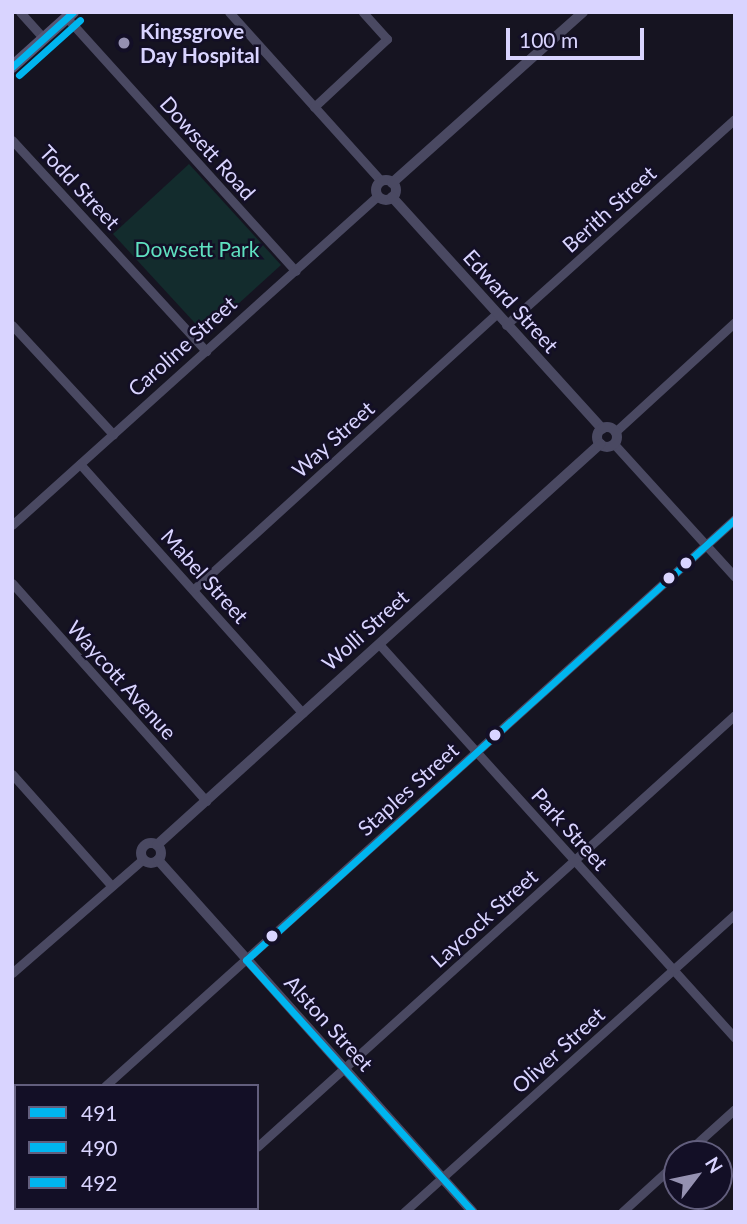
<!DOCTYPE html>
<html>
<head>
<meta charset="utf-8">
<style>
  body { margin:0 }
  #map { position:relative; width:747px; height:1224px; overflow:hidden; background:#161421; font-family:Lato,sans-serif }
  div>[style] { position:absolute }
  .green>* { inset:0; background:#132c2d }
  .minor>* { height:9px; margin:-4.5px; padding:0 4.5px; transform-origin:4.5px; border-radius:4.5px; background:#4a4962 }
  .tertiary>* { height:10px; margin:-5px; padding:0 5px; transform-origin:5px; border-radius:5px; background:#4a4962 }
  .tertiary>.ring { margin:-5px; padding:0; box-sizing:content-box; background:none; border:10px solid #4a4962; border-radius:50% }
  .secondary>* { height:12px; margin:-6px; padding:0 6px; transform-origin:6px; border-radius:6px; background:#575674 }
  .bus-1>* { height:7px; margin:-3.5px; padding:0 3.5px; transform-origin:3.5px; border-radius:3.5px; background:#00b5ef }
  .bus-2>* { height:7px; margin:-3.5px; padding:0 3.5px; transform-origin:3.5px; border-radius:3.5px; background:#00b5ef }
  .bus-3>* { height:7px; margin:-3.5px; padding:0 3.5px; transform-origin:3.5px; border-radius:3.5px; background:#00b5ef }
  .dots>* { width:19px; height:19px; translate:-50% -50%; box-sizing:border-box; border:4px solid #130f26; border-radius:50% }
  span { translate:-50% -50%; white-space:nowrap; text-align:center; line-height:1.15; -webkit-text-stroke:5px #130f26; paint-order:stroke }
  .poi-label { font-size:21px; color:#d9d4ff; font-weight:700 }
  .left { translate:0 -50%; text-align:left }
  .street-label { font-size:21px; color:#d9d4ff }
  .park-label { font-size:21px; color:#5fe0c0 }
  .frame { position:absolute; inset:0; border:14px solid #d9d4ff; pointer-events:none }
  .legend { position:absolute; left:14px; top:1084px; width:245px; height:126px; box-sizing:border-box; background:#130f26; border:2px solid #625e7d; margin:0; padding:9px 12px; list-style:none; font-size:21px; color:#d9d4ff }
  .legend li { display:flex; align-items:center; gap:14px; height:35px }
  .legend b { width:35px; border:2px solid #625e7d }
  .north { position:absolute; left:663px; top:1140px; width:70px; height:70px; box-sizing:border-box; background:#130f26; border:2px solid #625e7d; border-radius:50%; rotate:58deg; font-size:19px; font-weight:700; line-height:28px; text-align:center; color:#d9d4ff }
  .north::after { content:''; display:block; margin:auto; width:24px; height:32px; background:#9591b1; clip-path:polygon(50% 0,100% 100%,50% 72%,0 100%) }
  .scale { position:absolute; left:506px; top:28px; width:138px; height:32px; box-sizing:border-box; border:4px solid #d9d4ff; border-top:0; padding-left:9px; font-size:21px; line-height:24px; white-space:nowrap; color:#d9d4ff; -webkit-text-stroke:5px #130f26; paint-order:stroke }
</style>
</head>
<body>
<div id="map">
  <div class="green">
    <div style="clip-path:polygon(189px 164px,281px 265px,205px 334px,113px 234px)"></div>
  </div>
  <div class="minor">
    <div style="left:20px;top:12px;width:36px;rotate:48deg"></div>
    <div style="left:229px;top:12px;width:227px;rotate:48deg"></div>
    <div style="left:67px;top:18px;width:341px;rotate:47.9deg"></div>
    <div style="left:314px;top:107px;width:100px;rotate:-43deg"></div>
    <div style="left:387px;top:39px;width:36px;rotate:-132deg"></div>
    <div style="left:12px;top:140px;width:287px;rotate:47.4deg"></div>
    <div style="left:12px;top:325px;width:149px;rotate:47.2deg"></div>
    <div style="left:506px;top:325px;width:308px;rotate:-42deg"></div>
    <div style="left:615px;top:432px;width:163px;rotate:-42.5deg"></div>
    <div style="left:614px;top:444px;width:180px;rotate:47.7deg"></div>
    <div style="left:80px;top:464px;width:334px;rotate:48.2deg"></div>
    <div style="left:12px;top:525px;width:492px;rotate:-42deg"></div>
    <div style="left:12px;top:583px;width:292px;rotate:48.3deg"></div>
    <div style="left:194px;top:589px;width:408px;rotate:-42.3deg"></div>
    <div style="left:379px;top:644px;width:531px;rotate:47.9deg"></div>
    <div style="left:12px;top:774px;width:149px;rotate:48.3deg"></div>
    <div style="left:12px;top:973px;width:174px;rotate:-41deg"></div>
    <div style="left:105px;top:1086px;width:848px;rotate:-41.99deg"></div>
    <div style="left:257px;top:1147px;width:644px;rotate:-42.11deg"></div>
    <div style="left:685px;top:1154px;width:67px;rotate:-42deg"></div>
    <div style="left:12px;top:1170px;width:5px;rotate:-37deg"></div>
    <div style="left:186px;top:1212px;width:6px;rotate:-45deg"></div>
    <div style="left:404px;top:1212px;width:445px;rotate:-42deg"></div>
    <div style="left:622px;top:1212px;width:74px;rotate:-42.3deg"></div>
  </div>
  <div class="tertiary">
    <div class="ring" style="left:376px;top:180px;width:10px;height:10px"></div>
    <div style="left:392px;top:183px;width:256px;rotate:-41.8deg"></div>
    <div style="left:392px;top:197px;width:313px;rotate:47.8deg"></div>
    <div class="ring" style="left:597px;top:427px;width:10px;height:10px"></div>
    <div class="ring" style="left:141px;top:843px;width:10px;height:10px"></div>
    <div style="left:157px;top:845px;width:598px;rotate:-42.15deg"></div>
    <div style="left:158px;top:860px;width:472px;rotate:48.2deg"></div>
  </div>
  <div class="secondary">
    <div style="left:12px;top:67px;width:82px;rotate:-42deg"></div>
  </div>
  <div class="bus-1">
    <div style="left:246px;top:960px;width:658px;rotate:-42.05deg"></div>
    <div style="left:246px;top:960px;width:339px;rotate:48deg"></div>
  </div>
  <div class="bus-2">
    <div style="left:12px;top:67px;width:82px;rotate:-42deg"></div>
  </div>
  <div class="bus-3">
    <div style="left:19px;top:75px;width:82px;rotate:-42deg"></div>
  </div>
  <div class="dots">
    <div style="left:124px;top:43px;background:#9591b1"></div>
    <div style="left:686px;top:563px;background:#d9d4ff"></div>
    <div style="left:669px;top:578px;background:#d9d4ff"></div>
    <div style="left:495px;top:735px;background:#d9d4ff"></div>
    <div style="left:272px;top:936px;background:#d9d4ff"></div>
  </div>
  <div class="poi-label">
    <span class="left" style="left:140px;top:43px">Kingsgrove<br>Day Hospital</span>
  </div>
  <div class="street-label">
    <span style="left:208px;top:148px;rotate:48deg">Dowsett Road</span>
    <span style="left:80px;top:187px;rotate:47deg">Todd Street</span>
    <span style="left:609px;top:209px;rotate:-42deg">Berith Street</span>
    <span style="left:511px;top:301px;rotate:48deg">Edward Street</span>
    <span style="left:182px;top:346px;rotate:-42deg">Caroline Street</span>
    <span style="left:333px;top:439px;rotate:-42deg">Way Street</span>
    <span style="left:205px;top:576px;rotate:48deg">Mabel Street</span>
    <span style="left:365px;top:630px;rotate:-42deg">Wolli Street</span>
    <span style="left:122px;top:680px;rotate:48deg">Waycott Avenue</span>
    <span style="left:408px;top:789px;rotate:-42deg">Staples Street</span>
    <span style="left:570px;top:829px;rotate:48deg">Park Street</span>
    <span style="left:484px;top:918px;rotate:-42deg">Laycock Street</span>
    <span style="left:329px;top:1023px;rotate:48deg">Alston Street</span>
    <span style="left:558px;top:1050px;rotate:-42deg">Oliver Street</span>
  </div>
  <div class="park-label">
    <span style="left:197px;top:249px">Dowsett Park</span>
  </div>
  <div class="frame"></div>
  <ul class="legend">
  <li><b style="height:9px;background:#00b5ef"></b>491</li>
  <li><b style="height:9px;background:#00b5ef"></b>490</li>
  <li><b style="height:9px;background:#00b5ef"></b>492</li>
  </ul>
  <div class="north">N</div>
  <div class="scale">100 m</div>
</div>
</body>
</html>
